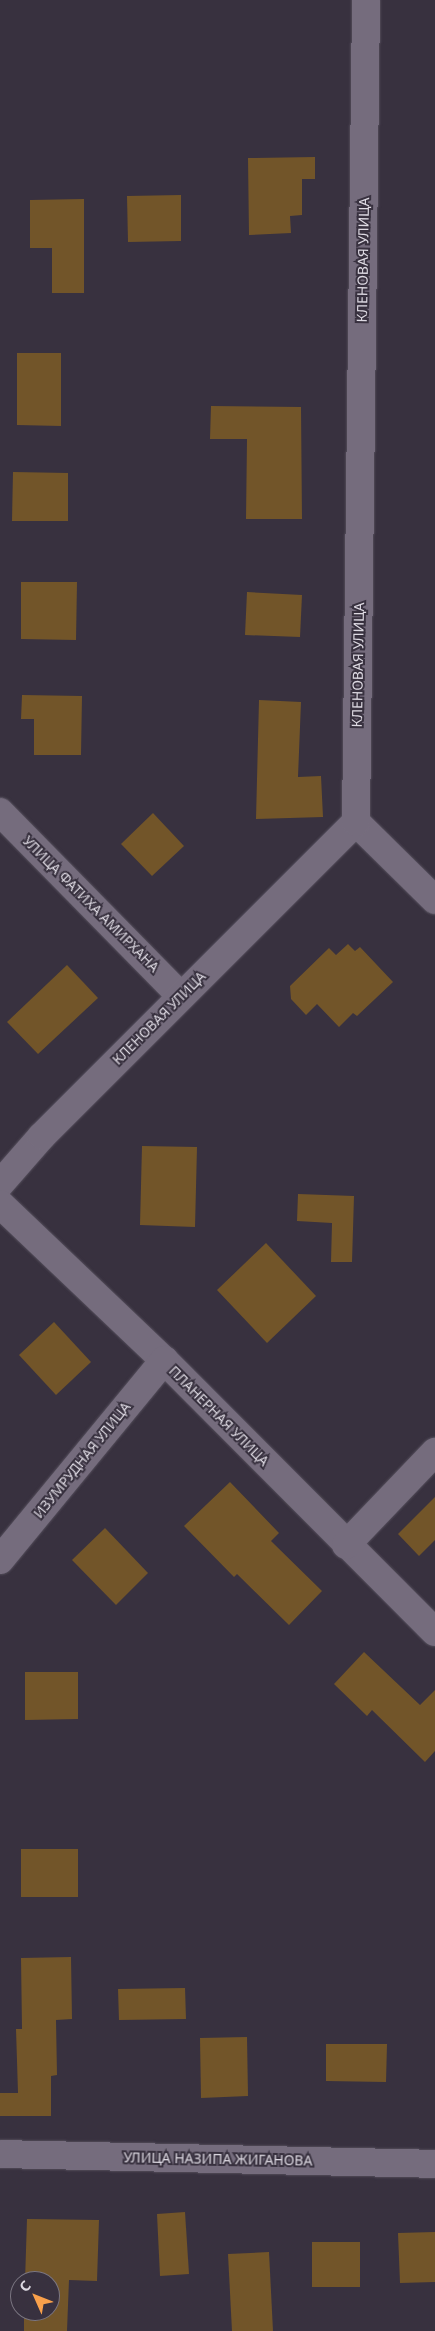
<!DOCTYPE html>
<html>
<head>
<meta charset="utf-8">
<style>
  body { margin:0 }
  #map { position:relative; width:435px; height:2331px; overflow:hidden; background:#38313f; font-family:"Noto Sans",sans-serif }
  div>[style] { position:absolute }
  .building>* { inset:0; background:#725529 }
  .roads { filter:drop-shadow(0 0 1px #544e5b) drop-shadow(0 0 1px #544e5b) }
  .minor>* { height:28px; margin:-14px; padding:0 14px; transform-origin:14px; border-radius:14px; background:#756c7d }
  span { translate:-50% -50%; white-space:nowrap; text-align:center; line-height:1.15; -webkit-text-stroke:4px #38313f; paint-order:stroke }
  .street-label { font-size:14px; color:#dedae3 }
  .north { position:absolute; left:10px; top:2271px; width:50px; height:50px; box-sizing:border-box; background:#38313f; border:1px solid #7a7581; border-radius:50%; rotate:314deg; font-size:14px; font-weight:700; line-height:20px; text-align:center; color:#dedae3 }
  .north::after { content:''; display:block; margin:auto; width:18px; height:22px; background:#f8a04b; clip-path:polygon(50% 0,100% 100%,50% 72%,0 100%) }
</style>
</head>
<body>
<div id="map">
  <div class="building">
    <div style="clip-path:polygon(315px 157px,315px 179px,302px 179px,302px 215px,290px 216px,291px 233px,249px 235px,248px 158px)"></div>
    <div style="clip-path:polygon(181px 195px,181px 241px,128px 242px,127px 196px)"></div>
    <div style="clip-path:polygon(84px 199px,84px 293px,52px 293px,52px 248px,30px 248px,30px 200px)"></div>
    <div style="clip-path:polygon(17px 353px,61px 353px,61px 426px,17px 425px)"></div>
    <div style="clip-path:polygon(211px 406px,301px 407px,302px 519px,246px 519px,247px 439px,210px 439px)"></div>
    <div style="clip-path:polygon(13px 472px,68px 473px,68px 521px,12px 521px)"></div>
    <div style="clip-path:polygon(21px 582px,77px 582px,76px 640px,21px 639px)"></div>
    <div style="clip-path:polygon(247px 592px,302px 595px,300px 637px,245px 635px)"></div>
    <div style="clip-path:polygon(22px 695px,82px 696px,81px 755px,34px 755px,34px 719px,21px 719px)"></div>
    <div style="clip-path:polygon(259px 700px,301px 702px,298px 777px,321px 776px,323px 817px,256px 819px)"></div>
    <div style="clip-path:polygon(153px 813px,184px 846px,152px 876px,121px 844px)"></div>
    <div style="clip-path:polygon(348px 944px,355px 951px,360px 947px,393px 982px,357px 1016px,353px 1013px,339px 1027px,317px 1004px,306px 1015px,291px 999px,290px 986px,329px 948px,336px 955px)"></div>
    <div style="clip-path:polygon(67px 965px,98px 998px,38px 1054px,7px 1022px)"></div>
    <div style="clip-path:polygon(142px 1146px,197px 1147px,195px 1227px,140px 1225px)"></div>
    <div style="clip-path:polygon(298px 1194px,354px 1196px,352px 1262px,331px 1262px,332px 1223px,297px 1221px)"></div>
    <div style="clip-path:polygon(266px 1243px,316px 1296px,267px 1343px,217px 1290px)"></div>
    <div style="clip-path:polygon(54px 1322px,91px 1362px,56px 1395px,19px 1355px)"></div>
    <div style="clip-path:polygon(230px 1482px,279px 1533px,271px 1541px,322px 1591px,289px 1625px,237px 1574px,234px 1577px,184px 1526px)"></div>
    <div style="clip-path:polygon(435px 1497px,435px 1540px,419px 1556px,398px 1534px)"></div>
    <div style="clip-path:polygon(105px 1528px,148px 1573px,116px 1605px,72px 1560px)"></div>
    <div style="clip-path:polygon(364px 1652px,420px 1705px,435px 1690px,435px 1751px,425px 1762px,372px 1710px,367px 1716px,334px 1684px)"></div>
    <div style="clip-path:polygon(25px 1672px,78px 1672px,78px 1719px,25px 1720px)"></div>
    <div style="clip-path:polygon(21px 1849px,78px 1849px,78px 1897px,21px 1897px)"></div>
    <div style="clip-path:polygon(71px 1957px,72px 2019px,56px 2020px,57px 2075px,51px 2076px,51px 2116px,0 2116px,0 2093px,18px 2093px,16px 2029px,22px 2029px,21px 1958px)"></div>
    <div style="clip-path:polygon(185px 1988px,186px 2019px,119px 2020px,118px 1989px)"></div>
    <div style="clip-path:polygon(247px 2037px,248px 2096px,201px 2098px,200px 2038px)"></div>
    <div style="clip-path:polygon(326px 2044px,387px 2044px,386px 2082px,326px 2081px)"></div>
    <div style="clip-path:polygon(185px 2212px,189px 2274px,160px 2276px,157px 2214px)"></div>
    <div style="clip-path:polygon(27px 2219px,99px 2220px,97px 2281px,69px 2280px,67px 2331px,24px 2331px,24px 2311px,50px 2311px,50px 2281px,25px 2281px)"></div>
    <div style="clip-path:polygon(435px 2232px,435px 2282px,400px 2283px,398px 2233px)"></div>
    <div style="clip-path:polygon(312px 2242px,360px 2242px,360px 2287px,312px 2287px)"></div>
    <div style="clip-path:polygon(269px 2252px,273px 2331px,232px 2331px,228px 2254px)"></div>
  </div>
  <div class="roads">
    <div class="minor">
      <div style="left:0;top:812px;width:258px;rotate:45.5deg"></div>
      <div style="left:356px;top:822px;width:111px;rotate:44.6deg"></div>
      <div style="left:0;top:1184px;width:64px;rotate:-48.8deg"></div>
      <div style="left:42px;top:1136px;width:444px;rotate:-45deg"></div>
      <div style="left:356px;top:822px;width:822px;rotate:-89.3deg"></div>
      <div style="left:0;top:1204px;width:226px;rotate:43.6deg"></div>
      <div style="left:164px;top:1360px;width:384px;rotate:45.1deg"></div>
      <div style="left:346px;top:1545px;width:129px;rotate:-46.3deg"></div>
      <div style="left:0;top:1560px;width:259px;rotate:-50.6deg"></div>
      <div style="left:0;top:2154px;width:435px;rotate:1.3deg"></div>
    </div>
  </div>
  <div class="street-label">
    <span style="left:363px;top:260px;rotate:-89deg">КЛЕНОВАЯ УЛИЦА</span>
    <span style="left:358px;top:665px;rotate:-89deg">КЛЕНОВАЯ УЛИЦА</span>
    <span style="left:91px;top:904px;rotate:45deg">УЛИЦА ФАТИХА АМИРХАНА</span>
    <span style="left:159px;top:1018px;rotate:-45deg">КЛЕНОВАЯ УЛИЦА</span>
    <span style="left:219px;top:1416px;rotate:45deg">ПЛАНЕРНАЯ УЛИЦА</span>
    <span style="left:82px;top:1460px;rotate:-51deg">ИЗУМРУДНАЯ УЛИЦА</span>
    <span style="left:218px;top:2159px;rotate:1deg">УЛИЦА НАЗИПА ЖИГАНОВА</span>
  </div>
  <div class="north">С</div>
</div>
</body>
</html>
